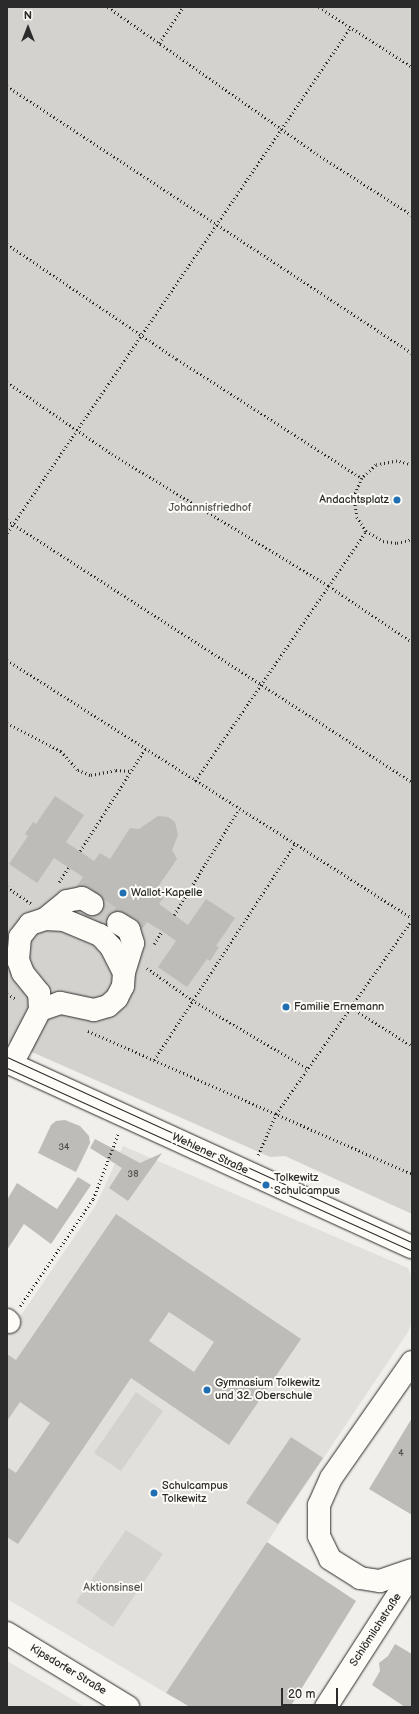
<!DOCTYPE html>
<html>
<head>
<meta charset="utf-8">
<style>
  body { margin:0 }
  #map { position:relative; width:419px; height:1714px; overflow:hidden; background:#f0efeb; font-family:"Balsamiq Sans",sans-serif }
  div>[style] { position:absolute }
  .built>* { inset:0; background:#e1e0dc }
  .green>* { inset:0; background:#d3d2cf }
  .building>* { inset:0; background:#bdbcb8 }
  .minor-tunnel>* { height:22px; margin-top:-11px; transform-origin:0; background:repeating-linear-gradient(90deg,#c9c8c5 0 22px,transparent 0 33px) }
  .path>* { height:2.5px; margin-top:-1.25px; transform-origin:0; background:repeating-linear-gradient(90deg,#2b2b2b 0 1px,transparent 0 4px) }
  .roads { filter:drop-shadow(0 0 1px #2b2b2b) drop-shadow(0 0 1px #2b2b2b) }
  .minor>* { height:22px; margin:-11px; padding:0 11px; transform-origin:11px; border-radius:11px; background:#fdfcf7 }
  .major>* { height:22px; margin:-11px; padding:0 11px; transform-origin:11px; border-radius:11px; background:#fdfcf7 }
  .tram>* { height:1px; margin:-0.5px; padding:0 0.5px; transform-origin:0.5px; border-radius:0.5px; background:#2b2b2b }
  .dots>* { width:11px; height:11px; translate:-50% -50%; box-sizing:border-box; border:2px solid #fdfcf7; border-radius:50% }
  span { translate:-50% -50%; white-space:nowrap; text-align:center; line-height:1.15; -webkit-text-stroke:4px #fdfcf7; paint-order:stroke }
  .number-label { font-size:9px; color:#504f4e }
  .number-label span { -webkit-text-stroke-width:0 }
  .poi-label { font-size:11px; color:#2b2b2b }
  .right { translate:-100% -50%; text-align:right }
  .left { translate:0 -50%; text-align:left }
  .park-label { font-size:11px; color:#555554 }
  .street-label { font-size:11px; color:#2b2b2b }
  .frame { position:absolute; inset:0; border:8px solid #2b2b2b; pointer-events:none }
  .north { position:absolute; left:8px; top:8px; width:40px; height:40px; -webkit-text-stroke:3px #fdfcf7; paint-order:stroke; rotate:0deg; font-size:11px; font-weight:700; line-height:16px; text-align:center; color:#2b2b2b }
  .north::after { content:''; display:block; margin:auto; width:14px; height:18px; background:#2b2b2b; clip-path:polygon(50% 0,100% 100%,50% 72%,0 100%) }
  .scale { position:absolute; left:281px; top:1688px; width:57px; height:18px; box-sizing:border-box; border:2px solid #2b2b2b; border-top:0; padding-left:5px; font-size:12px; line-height:14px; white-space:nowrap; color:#2b2b2b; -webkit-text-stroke:3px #fdfcf7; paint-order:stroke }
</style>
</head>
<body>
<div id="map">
  <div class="built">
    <div style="clip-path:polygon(123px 1146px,408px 1268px,412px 1278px,412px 1322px,408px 1332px,166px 1693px,7px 1599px,7px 1336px,96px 1205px)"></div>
    <div style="clip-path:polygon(7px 1660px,9px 1662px,85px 1707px,7px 1707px)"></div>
  </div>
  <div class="green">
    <div style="clip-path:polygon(7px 7px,412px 7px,412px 1214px,285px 1156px,270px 1157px,7px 1041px)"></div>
    <div style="clip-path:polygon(136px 1392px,163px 1411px,121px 1471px,94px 1453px)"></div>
    <div style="clip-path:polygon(126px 1530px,163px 1554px,113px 1627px,76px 1602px)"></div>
  </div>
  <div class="building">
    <div style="clip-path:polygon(55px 796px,84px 815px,66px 842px,94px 861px,100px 853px,110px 859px,130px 828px,139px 829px,158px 816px,168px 817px,175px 822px,178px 835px,172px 850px,177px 859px,155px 891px,164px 897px,159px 904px,188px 925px,206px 899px,235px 918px,216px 946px,219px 947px,210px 961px,207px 959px,187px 987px,158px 967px,176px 941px,162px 931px,147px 922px,142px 929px,136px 919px,119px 911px,108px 916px,106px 924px,94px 916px,103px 910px,103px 898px,88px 887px,77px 886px,83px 877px,54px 858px,37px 883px,9px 864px,28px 836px,25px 834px,33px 822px,36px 824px)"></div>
    <div style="clip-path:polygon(65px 1120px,80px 1126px,89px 1136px,90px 1143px,76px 1172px,38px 1153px,51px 1125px,56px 1121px)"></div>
    <div style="clip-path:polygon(95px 1139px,140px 1163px,162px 1153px,128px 1201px,109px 1188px,122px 1168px,90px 1148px)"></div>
    <div style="clip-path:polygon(78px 1177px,91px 1185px,51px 1244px,24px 1224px,7px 1250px,7px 1200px,17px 1183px,57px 1209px)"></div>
    <div style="clip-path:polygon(evenodd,116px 1214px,301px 1339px,229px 1445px,131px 1378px,18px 1544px,7px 1537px,7px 1467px,16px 1473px,50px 1423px,20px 1402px,7px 1421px,7px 1354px,16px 1360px,116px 1214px,169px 1312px,214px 1342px,194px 1372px,149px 1341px,169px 1312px)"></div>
    <div style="clip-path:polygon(412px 1418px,412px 1515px,369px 1489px)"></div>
    <div style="clip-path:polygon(291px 1437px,323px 1458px,278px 1524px,246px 1503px)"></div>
    <div style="clip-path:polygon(267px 1542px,356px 1601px,290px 1707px,190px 1707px,166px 1693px)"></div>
    <div style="clip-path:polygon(395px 1644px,412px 1654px,412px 1707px,405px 1707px,372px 1685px,380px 1671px,379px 1663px,388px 1656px)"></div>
  </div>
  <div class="minor-tunnel">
    <div style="left:92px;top:904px;width:32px;rotate:36deg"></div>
  </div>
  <div class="path">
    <div style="left:108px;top:7px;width:256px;rotate:35.1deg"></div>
    <div style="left:317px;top:154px;width:113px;rotate:32.7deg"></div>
    <div style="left:319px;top:7px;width:111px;rotate:32.8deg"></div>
    <div style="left:159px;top:43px;width:43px;rotate:-56.3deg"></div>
    <div style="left:7px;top:86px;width:485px;rotate:33.4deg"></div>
    <div style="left:7px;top:244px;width:205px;rotate:34.1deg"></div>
    <div style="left:177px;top:359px;width:220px;rotate:32.8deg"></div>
    <div style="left:7px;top:382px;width:127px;rotate:34.4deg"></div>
    <div style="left:112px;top:454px;width:254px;rotate:31.3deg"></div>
    <div style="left:329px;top:586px;width:100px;rotate:34deg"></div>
    <div style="left:412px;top:465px;width:16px;rotate:-165deg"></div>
    <div style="left:397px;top:461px;width:21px;rotate:169deg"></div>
    <div style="left:376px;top:465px;width:19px;rotate:137deg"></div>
    <div style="left:362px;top:478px;width:21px;rotate:113deg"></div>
    <div style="left:354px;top:497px;width:20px;rotate:81deg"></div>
    <div style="left:357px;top:517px;width:17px;rotate:57deg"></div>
    <div style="left:366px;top:531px;width:20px;rotate:30deg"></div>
    <div style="left:383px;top:541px;width:14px;rotate:8deg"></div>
    <div style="left:397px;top:543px;width:16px;rotate:-15deg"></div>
    <div style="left:7px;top:520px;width:482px;rotate:32.9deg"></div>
    <div style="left:7px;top:533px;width:610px;rotate:-55.82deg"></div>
    <div style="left:7px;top:660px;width:480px;rotate:32.5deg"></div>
    <div style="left:7px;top:723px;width:61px;rotate:27.4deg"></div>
    <div style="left:61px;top:751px;width:25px;rotate:48deg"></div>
    <div style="left:78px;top:770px;width:14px;rotate:21deg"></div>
    <div style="left:91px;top:775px;width:25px;rotate:-11deg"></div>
    <div style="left:116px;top:770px;width:15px;rotate:4deg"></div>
    <div style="left:195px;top:781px;width:303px;rotate:-55.6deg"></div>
    <div style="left:80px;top:851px;width:121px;rotate:-57.5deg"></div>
    <div style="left:59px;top:882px;width:17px;rotate:-57deg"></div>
    <div style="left:7px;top:887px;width:29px;rotate:34deg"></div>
    <div style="left:174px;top:915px;width:124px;rotate:-58.5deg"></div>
    <div style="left:154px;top:944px;width:15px;rotate:-58deg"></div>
    <div style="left:147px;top:968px;width:55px;rotate:35.4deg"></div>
    <div style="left:192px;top:1000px;width:134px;rotate:30.6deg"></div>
    <div style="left:7px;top:994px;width:9px;rotate:27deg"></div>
    <div style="left:352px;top:1008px;width:71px;rotate:32.3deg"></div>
    <div style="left:88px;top:1031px;width:354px;rotate:23.8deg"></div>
    <div style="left:154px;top:1060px;width:258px;rotate:-56.9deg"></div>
    <div style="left:258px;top:1155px;width:45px;rotate:-66.3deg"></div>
    <div style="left:276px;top:1114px;width:237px;rotate:-55deg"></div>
    <div style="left:20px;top:1306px;width:130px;rotate:-55.7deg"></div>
    <div style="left:93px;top:1199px;width:70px;rotate:-69deg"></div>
  </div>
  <div class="roads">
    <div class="minor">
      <div style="left:45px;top:919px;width:28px;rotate:-39deg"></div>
      <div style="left:67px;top:901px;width:15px;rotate:-11deg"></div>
      <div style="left:82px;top:898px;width:12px;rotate:31deg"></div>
      <div style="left:118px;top:923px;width:13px;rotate:32deg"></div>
      <div style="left:129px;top:930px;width:14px;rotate:73deg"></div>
      <div style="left:133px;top:943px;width:30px;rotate:107deg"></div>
      <div style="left:12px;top:1064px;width:61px;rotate:-62.6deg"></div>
      <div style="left:40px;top:1010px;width:17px;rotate:-93deg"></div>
      <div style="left:39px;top:993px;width:26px;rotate:-129deg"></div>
      <div style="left:23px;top:973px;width:14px;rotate:-111deg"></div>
      <div style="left:18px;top:960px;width:23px;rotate:-85deg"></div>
      <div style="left:20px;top:937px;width:16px;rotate:-52deg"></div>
      <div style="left:30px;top:924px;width:16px;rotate:-18deg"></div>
      <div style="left:45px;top:919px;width:19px;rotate:3deg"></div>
      <div style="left:64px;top:920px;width:39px;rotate:23deg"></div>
      <div style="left:100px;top:935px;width:16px;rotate:47deg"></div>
      <div style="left:111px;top:947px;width:28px;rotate:63deg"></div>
      <div style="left:124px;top:972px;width:14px;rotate:94deg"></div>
      <div style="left:123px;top:986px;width:13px;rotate:117deg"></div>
      <div style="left:117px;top:998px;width:12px;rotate:138deg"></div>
      <div style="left:108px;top:1006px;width:15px;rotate:164deg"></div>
      <div style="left:94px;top:1010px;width:35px;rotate:-168deg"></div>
      <div style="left:60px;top:1003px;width:21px;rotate:161deg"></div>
      <div style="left:7px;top:1320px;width:3px;rotate:45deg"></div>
      <div style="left:412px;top:1362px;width:141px;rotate:124.9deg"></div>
      <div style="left:331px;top:1478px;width:30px;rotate:114deg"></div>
      <div style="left:319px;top:1505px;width:31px;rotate:90deg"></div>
      <div style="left:319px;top:1536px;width:25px;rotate:64deg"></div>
      <div style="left:330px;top:1559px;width:36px;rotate:32deg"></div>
      <div style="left:360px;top:1578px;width:20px;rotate:9deg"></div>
      <div style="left:380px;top:1581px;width:34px;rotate:-19deg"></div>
      <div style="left:7px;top:1633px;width:142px;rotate:31.4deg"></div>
      <div style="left:326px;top:1707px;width:159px;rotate:-57.3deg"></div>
    </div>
    <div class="major">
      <div style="left:7px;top:1062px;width:445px;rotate:24.6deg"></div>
    </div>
  </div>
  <div class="tram">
    <div style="left:7px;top:1057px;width:445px;rotate:24.6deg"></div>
    <div style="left:7px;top:1068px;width:444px;rotate:24.3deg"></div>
  </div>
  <div class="dots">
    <div style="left:397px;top:500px;background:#1f6fb2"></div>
    <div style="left:123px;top:893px;background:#1f6fb2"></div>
    <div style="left:286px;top:1007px;background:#1f6fb2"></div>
    <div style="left:266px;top:1185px;background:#1f6fb2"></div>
    <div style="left:207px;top:1390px;background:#1f6fb2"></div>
    <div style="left:154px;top:1493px;background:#1f6fb2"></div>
  </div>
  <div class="number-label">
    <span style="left:64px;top:1148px">34</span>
    <span style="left:133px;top:1175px">38</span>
    <span style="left:401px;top:1454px">4</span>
  </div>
  <div class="poi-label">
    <span class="right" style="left:389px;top:500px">Andachtsplatz</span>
    <span class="left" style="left:131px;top:893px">Wallot-Kapelle</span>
    <span class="left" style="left:294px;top:1007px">Familie Ernemann</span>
    <span class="left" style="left:274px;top:1185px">Tolkewitz<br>Schulcampus</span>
    <span class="left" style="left:215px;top:1390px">Gymnasium Tolkewitz<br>und 32. Oberschule</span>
    <span class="left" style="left:162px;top:1493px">Schulcampus<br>Tolkewitz</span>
  </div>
  <div class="park-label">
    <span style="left:210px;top:508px">Johannisfriedhof</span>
    <span style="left:113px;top:1588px">Aktionsinsel</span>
  </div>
  <div class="street-label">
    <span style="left:210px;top:1154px;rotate:25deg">Wehlener Straße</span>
    <span style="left:376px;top:1630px;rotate:-57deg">Schlömilchstraße</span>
    <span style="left:68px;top:1670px;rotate:31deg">Kipsdorfer Straße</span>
  </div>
  <div class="frame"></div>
  <div class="north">N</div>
  <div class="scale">20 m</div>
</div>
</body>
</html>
